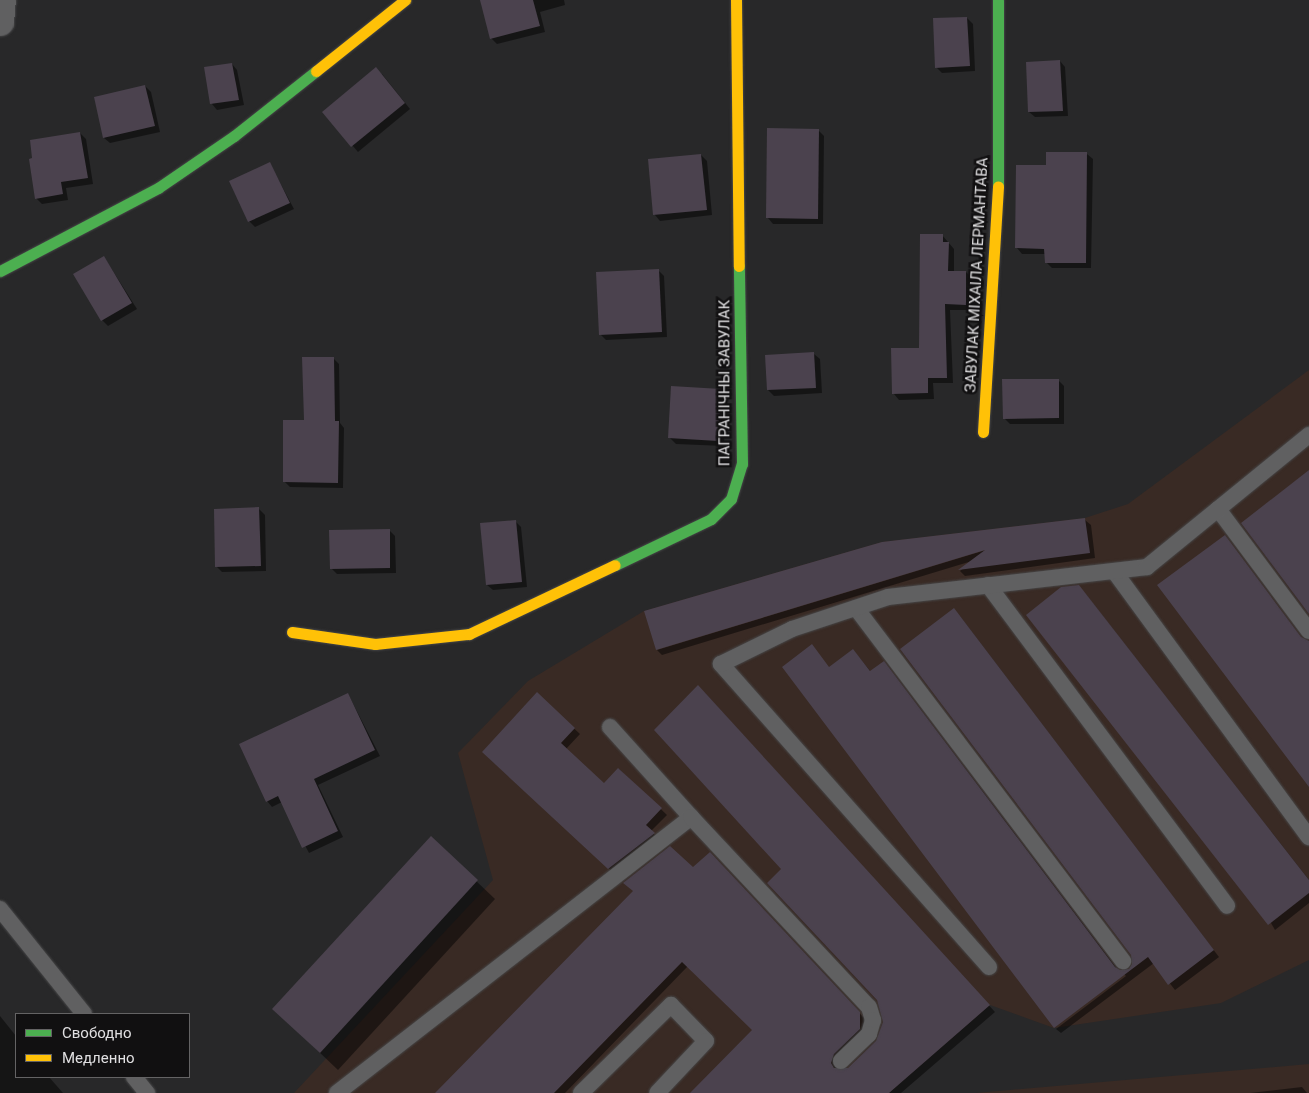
<!DOCTYPE html>
<html>
<head>
<meta charset="utf-8">
<style>
  body { margin:0 }
  #map { position:relative; width:1309px; height:1093px; overflow:hidden; background:#282829; font-family:Roboto,sans-serif }
  div>[style] { position:absolute }
  .industrial>* { inset:0; background:#392a24 }
  .shadow>* { inset:0; background:#0007 }
  .building>* { inset:0; background:#4b424e }
  .roads { filter:drop-shadow(0 0 1px #464647) drop-shadow(0 0 1px #464647) }
  .lane>* { height:16px; margin:-8px; padding:0 8px; transform-origin:8px; border-radius:8px; background:#606061 }
  .street>* { height:28px; margin:-14px; padding:0 14px; transform-origin:14px; border-radius:14px; background:#606061 }
  .fast>* { height:11px; margin:-5.5px; padding:0 5.5px; transform-origin:5.5px; border-radius:5.5px; background:#4caf50 }
  .slow>* { height:11px; margin:-5.5px; padding:0 5.5px; transform-origin:5.5px; border-radius:5.5px; background:#ffc107 }
  span { translate:-50% -50%; white-space:nowrap; text-align:center; line-height:1.15; -webkit-text-stroke:5px #111011; paint-order:stroke }
  .street-label { font-size:15px; color:#e0dfe1 }
  .legend { position:absolute; left:15px; top:1013px; width:175px; height:65px; box-sizing:border-box; background:#111011; border:1px solid #646364; margin:0; padding:6px 9px; list-style:none; font-size:15px; color:#e0dfe1 }
  .legend li { display:flex; align-items:center; gap:10px; height:25px }
  .legend b { width:25px; border:1px solid #646364 }
</style>
</head>
<body>
<div id="map">
  <div class="industrial">
    <div style="clip-path:polygon(1309px 370px,1309px 960px,1221px 1003px,1054px 1028px,990px 1005px,889px 1093px,294px 1093px,493px 880px,458px 753px,528px 681px,644px 611px,882px 542px,1085px 518px,1128px 504px)"></div>
    <div style="clip-path:polygon(1309px 1064px,1309px 1093px,976px 1093px)"></div>
  </div>
  <div class="shadow">
    <div style="clip-path:polygon(481px 0,564px 0,565px 5px,540px 12px,545px 32px,497px 44px,491px 38px)"></div>
    <div style="clip-path:polygon(967px 18px,973px 24px,975px 71px,942px 73px,936px 67px)"></div>
    <div style="clip-path:polygon(1060px 61px,1065px 67px,1068px 116px,1035px 117px,1029px 112px)"></div>
    <div style="clip-path:polygon(232px 64px,237px 70px,244px 105px,217px 110px,212px 104px)"></div>
    <div style="clip-path:polygon(382px 74px,410px 109px,358px 152px,324px 112px)"></div>
    <div style="clip-path:polygon(145px 86px,151px 92px,160px 132px,110px 143px,104px 138px)"></div>
    <div style="clip-path:polygon(818px 130px,824px 136px,823px 224px,773px 224px,768px 218px)"></div>
    <div style="clip-path:polygon(80px 133px,86px 139px,93px 184px,66px 188px,68px 200px,42px 204px,36px 198px)"></div>
    <div style="clip-path:polygon(1087px 154px,1093px 159px,1091px 268px,1052px 268px,1046px 262px,1046px 254px,1022px 254px,1017px 248px,1048px 166px)"></div>
    <div style="clip-path:polygon(701px 155px,707px 161px,712px 215px,660px 221px,655px 215px,649px 160px)"></div>
    <div style="clip-path:polygon(270px 164px,294px 209px,255px 227px,249px 221px)"></div>
    <div style="clip-path:polygon(942px 235px,954px 249px,954px 272px,966px 272px,972px 278px,971px 310px,950px 310px,953px 383px,933px 383px,934px 399px,899px 400px,894px 394px,920px 349px)"></div>
    <div style="clip-path:polygon(104px 257px,137px 309px,108px 326px,102px 320px)"></div>
    <div style="clip-path:polygon(659px 271px,664px 276px,667px 337px,606px 340px,600px 334px)"></div>
    <div style="clip-path:polygon(814px 354px,820px 359px,822px 393px,774px 396px,768px 390px)"></div>
    <div style="clip-path:polygon(333px 358px,339px 364px,340px 423px,344px 428px,343px 488px,290px 487px,284px 481px)"></div>
    <div style="clip-path:polygon(1058px 380px,1064px 386px,1064px 424px,1010px 424px,1004px 418px)"></div>
    <div style="clip-path:polygon(721px 390px,726px 396px,724px 446px,676px 444px,670px 438px)"></div>
    <div style="clip-path:polygon(259px 509px,265px 515px,266px 571px,222px 572px,216px 566px)"></div>
    <div style="clip-path:polygon(1085px 520px,1091px 525px,1095px 558px,965px 576px,960px 571px,972px 561px,662px 655px,657px 650px)"></div>
    <div style="clip-path:polygon(515px 521px,521px 527px,527px 587px,493px 590px,487px 585px)"></div>
    <div style="clip-path:polygon(389px 530px,395px 536px,396px 573px,337px 574px,331px 568px)"></div>
    <div style="clip-path:polygon(1084px 592px,1309px 880px,1309px 903px,1275px 930px)"></div>
    <div style="clip-path:polygon(959px 615px,1219px 957px,1175px 990px,1154px 963px,1061px 1033px,1056px 1029px,1126px 976px,1124px 974px,1054px 1027px,829px 668px,853px 650px,871px 672px,889px 668px,1118px 970px,1129px 970px,1134px 965px,1132px 954px)"></div>
    <div style="clip-path:polygon(704px 692px,995px 1012px,901px 1093px,692px 1093px,753px 1030px,688px 966px,565px 1093px,437px 1093px,710px 854px,865px 1019px,865px 1035px,839px 1060px,836px 1070px,848px 1070px,877px 1042px,884px 1022px,878px 1000px,783px 869px)"></div>
    <div style="clip-path:polygon(348px 694px,380px 756px,318px 785px,343px 837px,309px 853px,282px 802px,272px 807px,267px 801px)"></div>
    <div style="clip-path:polygon(537px 694px,580px 734px,566px 749px,604px 784px,619px 769px,667px 815px,651px 831px,659px 839px,615px 874px,489px 758px)"></div>
    <div style="clip-path:polygon(431px 838px,495px 899px,338px 1070px,274px 1009px)"></div>
    <div style="clip-path:polygon(0 1016px,16px 1036px,16px 1077px,49px 1077px,63px 1093px,0 1093px)"></div>
    <div style="clip-path:polygon(1302px 1087px,1307px 1093px,1250px 1093px)"></div>
  </div>
  <div class="building">
    <div style="clip-path:polygon(480px 0,533px 0,540px 26px,490px 39px)"></div>
    <div style="clip-path:polygon(967px 17px,970px 66px,935px 68px,933px 18px)"></div>
    <div style="clip-path:polygon(1060px 60px,1063px 111px,1028px 112px,1026px 62px)"></div>
    <div style="clip-path:polygon(232px 63px,239px 100px,210px 104px,204px 67px)"></div>
    <div style="clip-path:polygon(376px 67px,405px 103px,351px 147px,322px 112px)"></div>
    <div style="clip-path:polygon(145px 85px,155px 126px,103px 138px,94px 97px)"></div>
    <div style="clip-path:polygon(767px 128px,819px 129px,818px 219px,766px 218px)"></div>
    <div style="clip-path:polygon(80px 132px,88px 178px,61px 182px,63px 194px,35px 199px,29px 159px,32px 158px,30px 140px)"></div>
    <div style="clip-path:polygon(1046px 152px,1087px 152px,1086px 263px,1045px 263px,1044px 249px,1015px 248px,1016px 165px,1046px 165px)"></div>
    <div style="clip-path:polygon(701px 154px,707px 210px,653px 215px,648px 159px)"></div>
    <div style="clip-path:polygon(270px 162px,290px 203px,248px 222px,229px 181px)"></div>
    <div style="clip-path:polygon(920px 234px,943px 234px,943px 242px,949px 242px,948px 271px,966px 271px,966px 305px,945px 304px,947px 378px,928px 378px,928px 393px,892px 394px,891px 348px,919px 348px)"></div>
    <div style="clip-path:polygon(104px 256px,132px 303px,101px 321px,73px 274px)"></div>
    <div style="clip-path:polygon(659px 269px,662px 332px,599px 335px,596px 272px)"></div>
    <div style="clip-path:polygon(814px 352px,816px 388px,767px 390px,765px 355px)"></div>
    <div style="clip-path:polygon(302px 357px,334px 357px,335px 421px,339px 421px,338px 483px,283px 482px,283px 420px,304px 420px)"></div>
    <div style="clip-path:polygon(1002px 379px,1059px 379px,1059px 418px,1003px 419px)"></div>
    <div style="clip-path:polygon(671px 386px,721px 389px,718px 441px,668px 438px)"></div>
    <div style="clip-path:polygon(1309px 470px,1309px 614px,1241px 523px)"></div>
    <div style="clip-path:polygon(259px 507px,261px 566px,215px 567px,214px 509px)"></div>
    <div style="clip-path:polygon(1085px 518px,1090px 553px,958px 570px,985px 550px,656px 650px,644px 611px,882px 542px)"></div>
    <div style="clip-path:polygon(516px 520px,522px 582px,486px 585px,480px 523px)"></div>
    <div style="clip-path:polygon(390px 529px,390px 568px,330px 569px,329px 530px)"></div>
    <div style="clip-path:polygon(1225px 535px,1301px 637px,1309px 641px,1309px 787px,1157px 585px)"></div>
    <div style="clip-path:polygon(1079px 585px,1309px 880px,1309px 893px,1268px 925px,1026px 615px,1061px 587px)"></div>
    <div style="clip-path:polygon(954px 608px,1214px 950px,1168px 985px,1148px 957px,1054px 1028px,782px 667px,812px 644px,829px 667px,853px 649px,870px 671px,884px 661px,1115px 967px,1120px 970px,1129px 969px,1132px 964px,1131px 955px,900px 649px)"></div>
    <div style="clip-path:polygon(698px 685px,990px 1005px,889px 1093px,690px 1093px,752px 1030px,682px 962px,554px 1093px,435px 1093px,633px 891px,623px 883px,670px 846px,693px 867px,710px 852px,860px 1012px,860px 1029px,834px 1054px,831px 1063px,834px 1068px,848px 1068px,876px 1041px,883px 1022px,877px 1000px,767px 883px,781px 869px,654px 730px)"></div>
    <div style="clip-path:polygon(537px 692px,575px 728px,561px 743px,604px 783px,618px 768px,662px 808px,646px 825px,655px 833px,608px 869px,482px 752px)"></div>
    <div style="clip-path:polygon(348px 693px,375px 750px,314px 779px,338px 831px,302px 848px,278px 796px,266px 802px,239px 744px)"></div>
    <div style="clip-path:polygon(431px 836px,478px 880px,320px 1053px,272px 1009px)"></div>
  </div>
  <div class="roads">
    <div class="lane">
      <div style="left:1218px;top:509px;width:152px;rotate:53.3deg"></div>
      <div style="left:1114px;top:571px;width:330px;rotate:53.8deg"></div>
      <div style="left:988px;top:585px;width:400px;rotate:53.3deg"></div>
      <div style="left:856px;top:608px;width:443px;rotate:52.9deg"></div>
      <div style="left:610px;top:727px;width:121px;rotate:48deg"></div>
      <div style="left:0;top:909px;width:134px;rotate:51.3deg"></div>
      <div style="left:989px;top:967px;width:405px;rotate:-131.5deg"></div>
      <div style="left:721px;top:664px;width:79px;rotate:-26.2deg"></div>
      <div style="left:792px;top:629px;width:101px;rotate:-18.4deg"></div>
      <div style="left:888px;top:597px;width:261px;rotate:-6.6deg"></div>
      <div style="left:1147px;top:567px;width:209px;rotate:-39.2deg"></div>
      <div style="left:134px;top:1077px;width:21px;rotate:51deg"></div>
      <div style="left:337px;top:1093px;width:449px;rotate:-37.9deg"></div>
      <div style="left:691px;top:817px;width:260px;rotate:46.9deg"></div>
      <div style="left:869px;top:1007px;width:14px;rotate:73deg"></div>
      <div style="left:873px;top:1020px;width:15px;rotate:106deg"></div>
      <div style="left:869px;top:1034px;width:39px;rotate:136deg"></div>
      <div style="left:581px;top:1093px;width:126px;rotate:-44.4deg"></div>
      <div style="left:671px;top:1005px;width:50px;rotate:45.8deg"></div>
      <div style="left:706px;top:1041px;width:71px;rotate:133.3deg"></div>
    </div>
    <div class="street">
      <div style="left:0;top:22px;width:22px;rotate:-85deg"></div>
    </div>
    <div class="fast">
      <div style="left:998px;top:0;width:186px;rotate:90deg"></div>
      <div style="left:0;top:271px;width:178px;rotate:-27.7deg"></div>
      <div style="left:158px;top:188px;width:92px;rotate:-34.4deg"></div>
      <div style="left:234px;top:136px;width:105px;rotate:-38.4deg"></div>
      <div style="left:615px;top:565px;width:106px;rotate:-25.6deg"></div>
      <div style="left:711px;top:519px;width:28px;rotate:-45deg"></div>
      <div style="left:731px;top:499px;width:37px;rotate:-73deg"></div>
      <div style="left:742px;top:464px;width:198px;rotate:-90.9deg"></div>
    </div>
    <div class="slow">
      <div style="left:736px;top:0;width:266px;rotate:89.4deg"></div>
      <div style="left:316px;top:71px;width:114px;rotate:-38.6deg"></div>
      <div style="left:983px;top:432px;width:246px;rotate:-86.5deg"></div>
      <div style="left:292px;top:632px;width:84px;rotate:8.2deg"></div>
      <div style="left:375px;top:644px;width:95px;rotate:-6.1deg"></div>
      <div style="left:469px;top:634px;width:161px;rotate:-25.3deg"></div>
    </div>
  </div>
  <div class="street-label">
    <span style="left:977px;top:275px;rotate:-87deg">ЗАВУЛАК МІХАІЛА ЛЕРМАНТАВА</span>
    <span style="left:725px;top:383px;rotate:-90deg">ПАГРАНІЧНЫ ЗАВУЛАК</span>
  </div>
  <ul class="legend">
  <li><b style="height:6px;background:#4caf50"></b>Свободно</li>
  <li><b style="height:6px;background:#ffc107"></b>Медленно</li>
  </ul>
</div>
</body>
</html>
